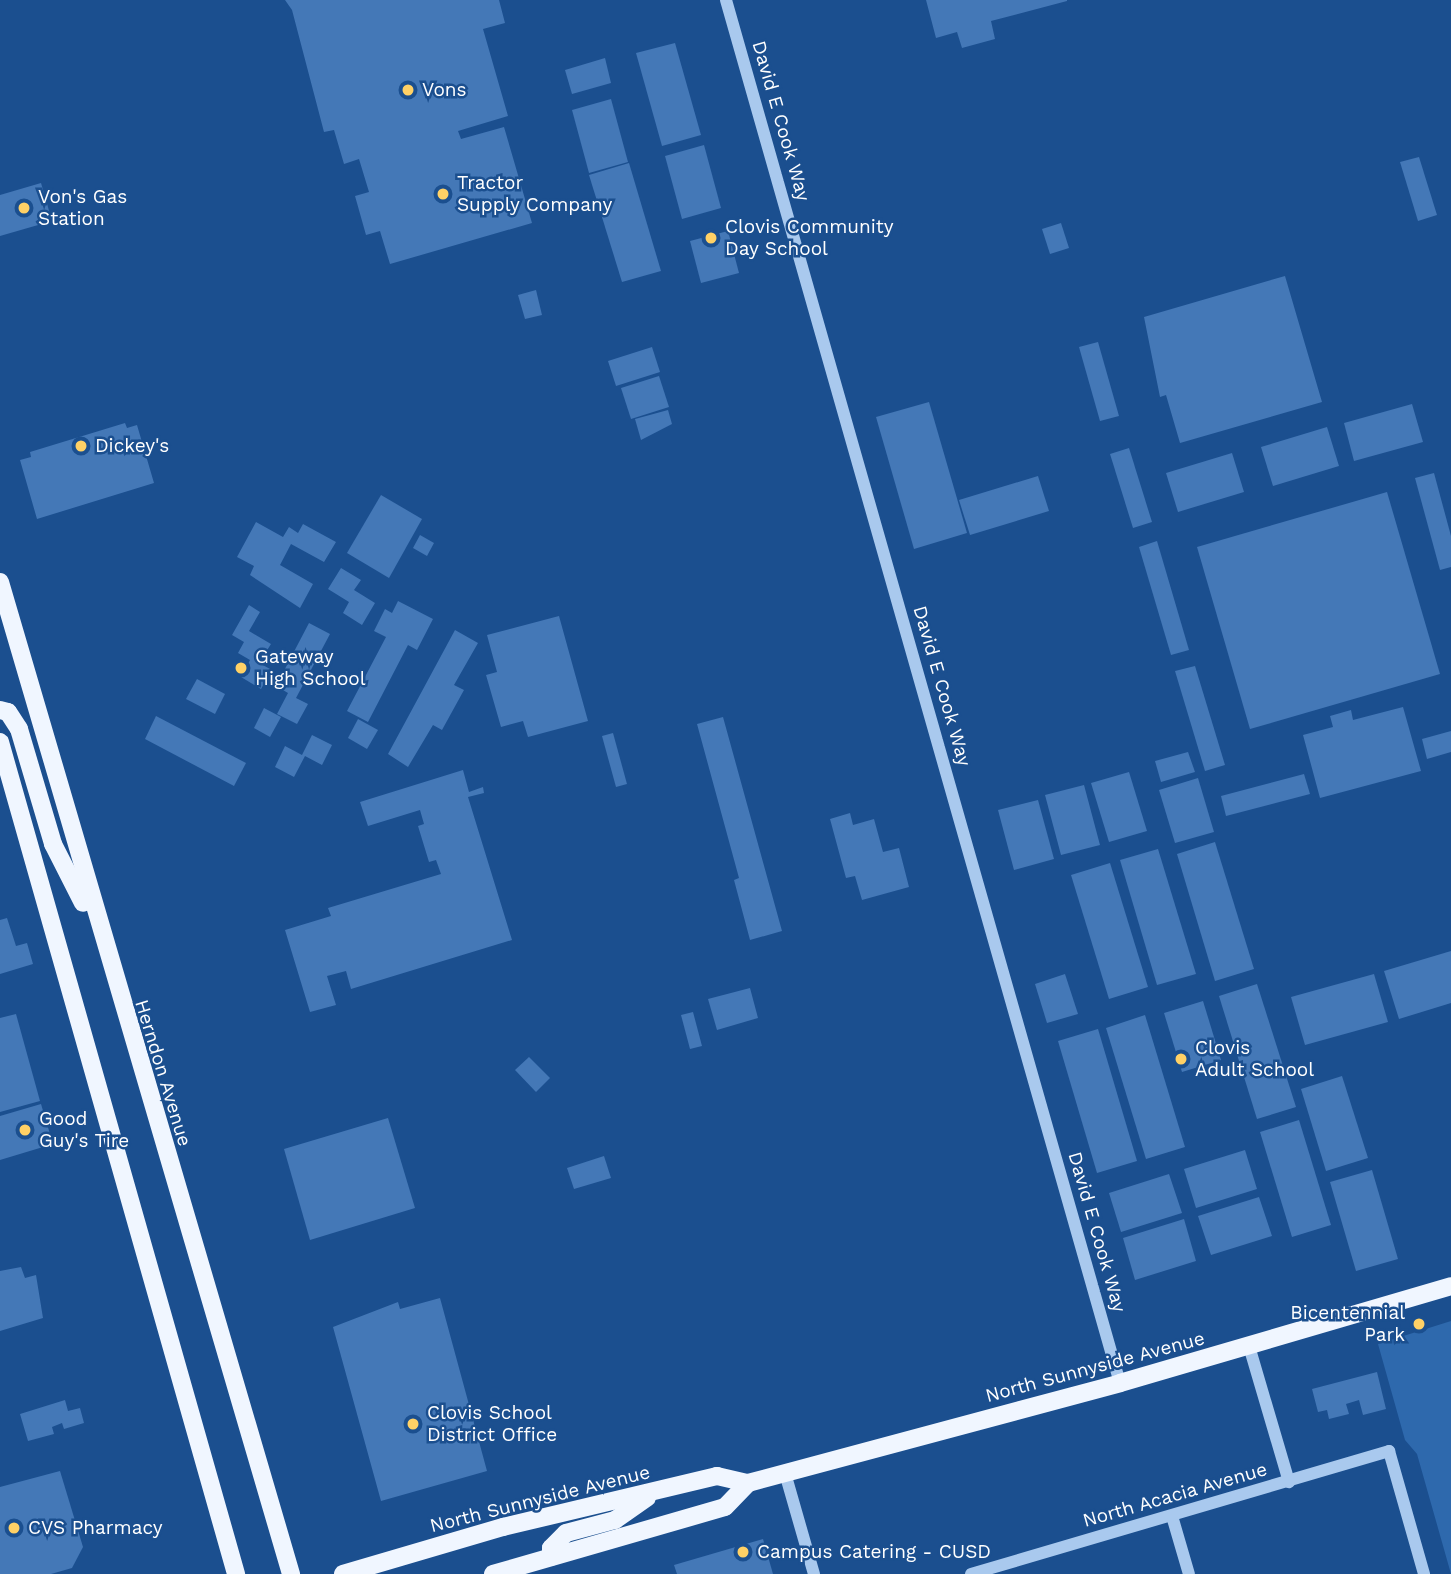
<!DOCTYPE html>
<html>
<head>
<meta charset="utf-8">
<style>
  body { margin:0 }
  #map { position:relative; width:1451px; height:1574px; overflow:hidden; background:#1b4f8f; font-family:"Work Sans",sans-serif }
  div>[style] { position:absolute }
  .green>* { inset:0; background:#2e69ad }
  .building>* { inset:0; background:#4478b7 }
  .minor>* { height:12px; margin:-6px; padding:0 6px; transform-origin:6px; border-radius:6px; background:#a9c9ee }
  .major>* { height:18px; margin:-9px; padding:0 9px; transform-origin:9px; border-radius:9px; background:#f0f6ff }
  .dots>* { width:19px; height:19px; translate:-50% -50%; box-sizing:border-box; border:4px solid #1b4f8f; border-radius:50% }
  span { translate:-50% -50%; white-space:nowrap; text-align:center; line-height:1.15; -webkit-text-stroke:5px #1b4f8f; paint-order:stroke }
  .poi-label { font-size:19px; color:#fff }
  .left { translate:0 -50%; text-align:left }
  .right { translate:-100% -50%; text-align:right }
  .street-label { font-size:19px; color:#fff }
</style>
</head>
<body>
<div id="map">
  <div class="green">
    <div style="clip-path:polygon(1451px 1321px,1451px 1574px,1417px 1454px,1405px 1440px,1378px 1344px)"></div>
  </div>
  <div class="building">
    <div style="clip-path:polygon(285px 0,499px 0,505px 23px,483px 29px,508px 116px,458px 131px,461px 139px,504px 127px,532px 223px,390px 264px,380px 231px,366px 235px,355px 196px,369px 192px,359px 159px,344px 164px,334px 130px,324px 132px,292px 10px)"></div>
    <div style="clip-path:polygon(926px 0,1067px 0,1067px 1px,991px 21px,995px 39px,962px 48px,957px 32px,936px 38px)"></div>
    <div style="clip-path:polygon(675px 43px,701px 135px,662px 146px,636px 53px)"></div>
    <div style="clip-path:polygon(605px 58px,611px 83px,572px 94px,565px 70px)"></div>
    <div style="clip-path:polygon(611px 99px,628px 162px,589px 173px,572px 110px)"></div>
    <div style="clip-path:polygon(704px 145px,721px 208px,682px 219px,665px 156px)"></div>
    <div style="clip-path:polygon(1419px 157px,1437px 215px,1418px 221px,1400px 162px)"></div>
    <div style="clip-path:polygon(629px 163px,661px 271px,622px 282px,589px 175px)"></div>
    <div style="clip-path:polygon(41px 183px,52px 221px,0 236px,0 195px)"></div>
    <div style="clip-path:polygon(1061px 223px,1069px 248px,1050px 254px,1042px 229px)"></div>
    <div style="clip-path:polygon(728px 231px,739px 273px,701px 283px,690px 241px)"></div>
    <div style="clip-path:polygon(1285px 276px,1322px 402px,1180px 443px,1166px 395px,1160px 397px,1144px 317px)"></div>
    <div style="clip-path:polygon(536px 290px,542px 315px,525px 319px,518px 295px)"></div>
    <div style="clip-path:polygon(1098px 342px,1119px 416px,1100px 421px,1079px 347px)"></div>
    <div style="clip-path:polygon(652px 347px,660px 372px,616px 386px,608px 361px)"></div>
    <div style="clip-path:polygon(659px 376px,669px 407px,631px 419px,621px 388px)"></div>
    <div style="clip-path:polygon(929px 402px,967px 533px,914px 549px,876px 417px)"></div>
    <div style="clip-path:polygon(1412px 404px,1423px 442px,1354px 461px,1344px 423px)"></div>
    <div style="clip-path:polygon(668px 410px,672px 424px,641px 440px,635px 419px)"></div>
    <div style="clip-path:polygon(125px 423px,127px 428px,137px 425px,154px 483px,37px 519px,20px 460px,31px 457px,30px 452px)"></div>
    <div style="clip-path:polygon(1327px 427px,1339px 466px,1273px 486px,1261px 447px)"></div>
    <div style="clip-path:polygon(1129px 448px,1152px 522px,1133px 528px,1110px 454px)"></div>
    <div style="clip-path:polygon(1232px 453px,1244px 492px,1178px 512px,1166px 473px)"></div>
    <div style="clip-path:polygon(1434px 473px,1451px 536px,1451px 567px,1440px 570px,1415px 478px)"></div>
    <div style="clip-path:polygon(1038px 476px,1049px 511px,970px 535px,959px 500px)"></div>
    <div style="clip-path:polygon(1387px 492px,1440px 674px,1250px 729px,1197px 547px)"></div>
    <div style="clip-path:polygon(381px 495px,422px 519px,389px 578px,347px 553px)"></div>
    <div style="clip-path:polygon(256px 522px,283px 537px,289px 527px,298px 533px,303px 524px,336px 542px,324px 562px,291px 544px,280px 565px,313px 584px,300px 608px,250px 575px,254px 566px,237px 557px)"></div>
    <div style="clip-path:polygon(420px 535px,434px 543px,427px 556px,413px 548px)"></div>
    <div style="clip-path:polygon(1157px 541px,1189px 650px,1171px 655px,1139px 547px)"></div>
    <div style="clip-path:polygon(341px 568px,361px 580px,354px 590px,375px 603px,362px 625px,343px 613px,349px 602px,328px 589px)"></div>
    <div style="clip-path:polygon(398px 601px,433px 619px,417px 650px,408px 645px,368px 722px,347px 711px,386px 637px,374px 631px,385px 609px,392px 613px)"></div>
    <div style="clip-path:polygon(249px 605px,260px 612px,249px 631px,271px 644px,259px 663px,272px 670px,261px 689px,241px 677px,250px 660px,238px 653px,244px 642px,232px 635px)"></div>
    <div style="clip-path:polygon(559px 616px,588px 721px,528px 737px,523px 721px,501px 727px,486px 675px,497px 672px,487px 635px)"></div>
    <div style="clip-path:polygon(309px 623px,330px 634px,296px 698px,308px 704px,297px 724px,277px 714px,288px 693px,276px 686px)"></div>
    <div style="clip-path:polygon(455px 630px,478px 643px,454px 685px,464px 690px,442px 730px,433px 725px,408px 767px,388px 754px)"></div>
    <div style="clip-path:polygon(1195px 666px,1225px 765px,1205px 771px,1175px 671px)"></div>
    <div style="clip-path:polygon(197px 679px,225px 694px,215px 714px,186px 699px)"></div>
    <div style="clip-path:polygon(1403px 707px,1421px 771px,1320px 798px,1303px 735px,1333px 727px,1330px 716px,1351px 710px,1353px 720px)"></div>
    <div style="clip-path:polygon(264px 708px,281px 717px,270px 737px,254px 728px)"></div>
    <div style="clip-path:polygon(156px 716px,246px 763px,234px 786px,145px 739px)"></div>
    <div style="clip-path:polygon(723px 717px,782px 931px,750px 940px,734px 880px,739px 878px,697px 724px)"></div>
    <div style="clip-path:polygon(358px 719px,378px 730px,367px 749px,348px 738px)"></div>
    <div style="clip-path:polygon(1451px 731px,1451px 752px,1427px 759px,1422px 739px)"></div>
    <div style="clip-path:polygon(613px 733px,627px 784px,616px 787px,602px 736px)"></div>
    <div style="clip-path:polygon(312px 735px,332px 745px,322px 765px,305px 756px,294px 777px,275px 767px,285px 746px,302px 755px)"></div>
    <div style="clip-path:polygon(1188px 752px,1195px 772px,1161px 782px,1155px 761px)"></div>
    <div style="clip-path:polygon(463px 770px,469px 792px,483px 787px,484px 793px,468px 797px,512px 940px,351px 989px,346px 971px,327px 976px,336px 1005px,310px 1012px,285px 930px,331px 916px,328px 908px,441px 874px,436px 860px,429px 862px,418px 826px,424px 824px,420px 810px,368px 826px,360px 802px)"></div>
    <div style="clip-path:polygon(1129px 772px,1147px 831px,1109px 842px,1091px 783px)"></div>
    <div style="clip-path:polygon(1304px 774px,1310px 794px,1226px 816px,1221px 796px)"></div>
    <div style="clip-path:polygon(1198px 778px,1214px 832px,1175px 843px,1159px 790px)"></div>
    <div style="clip-path:polygon(1084px 785px,1100px 845px,1061px 855px,1045px 795px)"></div>
    <div style="clip-path:polygon(1038px 800px,1054px 859px,1014px 870px,998px 810px)"></div>
    <div style="clip-path:polygon(850px 813px,853px 825px,874px 819px,883px 852px,899px 848px,909px 887px,862px 900px,855px 876px,846px 878px,830px 819px)"></div>
    <div style="clip-path:polygon(1215px 842px,1254px 969px,1215px 981px,1177px 854px)"></div>
    <div style="clip-path:polygon(1158px 849px,1196px 974px,1157px 985px,1120px 860px)"></div>
    <div style="clip-path:polygon(1110px 863px,1148px 987px,1109px 999px,1071px 875px)"></div>
    <div style="clip-path:polygon(7px 918px,16px 946px,27px 943px,33px 964px,0 974px,0 920px)"></div>
    <div style="clip-path:polygon(1451px 951px,1451px 1003px,1399px 1019px,1384px 971px)"></div>
    <div style="clip-path:polygon(1065px 974px,1078px 1014px,1047px 1023px,1035px 984px)"></div>
    <div style="clip-path:polygon(1374px 974px,1388px 1022px,1305px 1045px,1291px 997px)"></div>
    <div style="clip-path:polygon(1257px 984px,1296px 1107px,1257px 1119px,1219px 996px)"></div>
    <div style="clip-path:polygon(750px 988px,758px 1018px,717px 1030px,708px 999px)"></div>
    <div style="clip-path:polygon(1203px 1001px,1221px 1060px,1182px 1072px,1164px 1013px)"></div>
    <div style="clip-path:polygon(693px 1012px,702px 1046px,690px 1049px,681px 1015px)"></div>
    <div style="clip-path:polygon(16px 1014px,40px 1101px,0 1112px,0 1018px)"></div>
    <div style="clip-path:polygon(1145px 1015px,1185px 1147px,1146px 1159px,1106px 1028px)"></div>
    <div style="clip-path:polygon(1098px 1029px,1137px 1161px,1097px 1173px,1058px 1041px)"></div>
    <div style="clip-path:polygon(529px 1057px,550px 1078px,536px 1092px,515px 1070px)"></div>
    <div style="clip-path:polygon(1342px 1076px,1368px 1158px,1326px 1171px,1301px 1089px)"></div>
    <div style="clip-path:polygon(41px 1104px,53px 1144px,0 1160px,0 1116px)"></div>
    <div style="clip-path:polygon(388px 1118px,415px 1208px,310px 1240px,284px 1149px)"></div>
    <div style="clip-path:polygon(1299px 1120px,1331px 1225px,1292px 1237px,1260px 1132px)"></div>
    <div style="clip-path:polygon(1245px 1150px,1257px 1189px,1196px 1208px,1184px 1169px)"></div>
    <div style="clip-path:polygon(604px 1156px,611px 1178px,574px 1189px,567px 1168px)"></div>
    <div style="clip-path:polygon(1372px 1170px,1398px 1259px,1356px 1271px,1330px 1182px)"></div>
    <div style="clip-path:polygon(1169px 1174px,1182px 1213px,1121px 1232px,1109px 1193px)"></div>
    <div style="clip-path:polygon(1259px 1197px,1272px 1236px,1211px 1255px,1198px 1216px)"></div>
    <div style="clip-path:polygon(1184px 1219px,1196px 1261px,1135px 1280px,1123px 1238px)"></div>
    <div style="clip-path:polygon(21px 1267px,25px 1278px,36px 1275px,43px 1318px,0 1331px,0 1271px)"></div>
    <div style="clip-path:polygon(440px 1298px,487px 1471px,381px 1501px,333px 1327px,398px 1302px,400px 1309px)"></div>
    <div style="clip-path:polygon(1377px 1372px,1386px 1409px,1363px 1415px,1359px 1400px,1346px 1404px,1349px 1414px,1329px 1419px,1327px 1410px,1318px 1412px,1312px 1389px)"></div>
    <div style="clip-path:polygon(65px 1400px,68px 1411px,80px 1408px,84px 1423px,64px 1429px,62px 1423px,52px 1427px,54px 1434px,28px 1441px,20px 1414px)"></div>
    <div style="clip-path:polygon(60px 1471px,83px 1547px,72px 1568px,51px 1574px,0 1574px,0 1487px)"></div>
    <div style="clip-path:polygon(763px 1539px,773px 1574px,677px 1574px,674px 1565px)"></div>
  </div>
  <div class="minor">
    <div style="left:726px;top:0;width:1438px;rotate:74.1deg"></div>
    <div style="left:1249px;top:1346px;width:142px;rotate:73.6deg"></div>
    <div style="left:785px;top:1473px;width:105px;rotate:74deg"></div>
    <div style="left:1172px;top:1516px;width:60px;rotate:73.7deg"></div>
    <div style="left:971px;top:1574px;width:436px;rotate:-16.4deg"></div>
    <div style="left:1389px;top:1451px;width:128px;rotate:74.1deg"></div>
  </div>
  <div class="major">
    <div style="left:0;top:582px;width:1034px;rotate:73.65deg"></div>
    <div style="left:0;top:710px;width:8px;rotate:14deg"></div>
    <div style="left:8px;top:712px;width:20px;rotate:57deg"></div>
    <div style="left:19px;top:729px;width:120px;rotate:73.5deg"></div>
    <div style="left:53px;top:844px;width:66px;rotate:63deg"></div>
    <div style="left:0;top:742px;width:865px;rotate:74.16deg"></div>
    <div style="left:551px;top:1557px;width:9px;rotate:-90deg"></div>
    <div style="left:551px;top:1548px;width:21px;rotate:-45deg"></div>
    <div style="left:566px;top:1533px;width:51px;rotate:-14.9deg"></div>
    <div style="left:615px;top:1520px;width:39px;rotate:-35deg"></div>
    <div style="left:343px;top:1574px;width:167px;rotate:-16.4deg"></div>
    <div style="left:503px;top:1527px;width:220px;rotate:-13.4deg"></div>
    <div style="left:717px;top:1476px;width:32px;rotate:13deg"></div>
    <div style="left:748px;top:1483px;width:385px;rotate:-15deg"></div>
    <div style="left:1120px;top:1383px;width:345px;rotate:-16.3deg"></div>
    <div style="left:493px;top:1574px;width:241px;rotate:-16.1deg"></div>
    <div style="left:725px;top:1507px;width:33px;rotate:-46deg"></div>
  </div>
  <div class="dots">
    <div style="left:408px;top:90px;background:#ffd166"></div>
    <div style="left:443px;top:194px;background:#ffd166"></div>
    <div style="left:24px;top:208px;background:#ffd166"></div>
    <div style="left:711px;top:238px;background:#ffd166"></div>
    <div style="left:81px;top:446px;background:#ffd166"></div>
    <div style="left:241px;top:668px;background:#ffd166"></div>
    <div style="left:1181px;top:1059px;background:#ffd166"></div>
    <div style="left:25px;top:1130px;background:#ffd166"></div>
    <div style="left:1419px;top:1324px;background:#ffd166"></div>
    <div style="left:413px;top:1424px;background:#ffd166"></div>
    <div style="left:14px;top:1528px;background:#ffd166"></div>
    <div style="left:743px;top:1552px;background:#ffd166"></div>
  </div>
  <div class="poi-label">
    <span class="left" style="left:422px;top:90px">Vons</span>
    <span class="left" style="left:457px;top:194px">Tractor<br>Supply Company</span>
    <span class="left" style="left:38px;top:208px">Von's Gas<br>Station</span>
    <span class="left" style="left:725px;top:238px">Clovis Community<br>Day School</span>
    <span class="left" style="left:95px;top:446px">Dickey's</span>
    <span class="left" style="left:255px;top:668px">Gateway<br>High School</span>
    <span class="left" style="left:1195px;top:1059px">Clovis<br>Adult School</span>
    <span class="left" style="left:39px;top:1130px">Good<br>Guy's Tire</span>
    <span class="right" style="left:1405px;top:1324px">Bicentennial<br>Park</span>
    <span class="left" style="left:427px;top:1424px">Clovis School<br>District Office</span>
    <span class="left" style="left:28px;top:1528px">CVS Pharmacy</span>
    <span class="left" style="left:757px;top:1552px">Campus Catering - CUSD</span>
  </div>
  <div class="street-label">
    <span style="left:781px;top:121px;rotate:74deg">David E Cook Way</span>
    <span style="left:942px;top:686px;rotate:74deg">David E Cook Way</span>
    <span style="left:163px;top:1073px;rotate:73deg">Herndon Avenue</span>
    <span style="left:1097px;top:1232px;rotate:74deg">David E Cook Way</span>
    <span style="left:1095px;top:1367px;rotate:-15deg">North Sunnyside Avenue</span>
    <span style="left:1175px;top:1495px;rotate:-16deg">North Acacia Avenue</span>
    <span style="left:540px;top:1499px;rotate:-14deg">North Sunnyside Avenue</span>
  </div>
</div>
</body>
</html>
